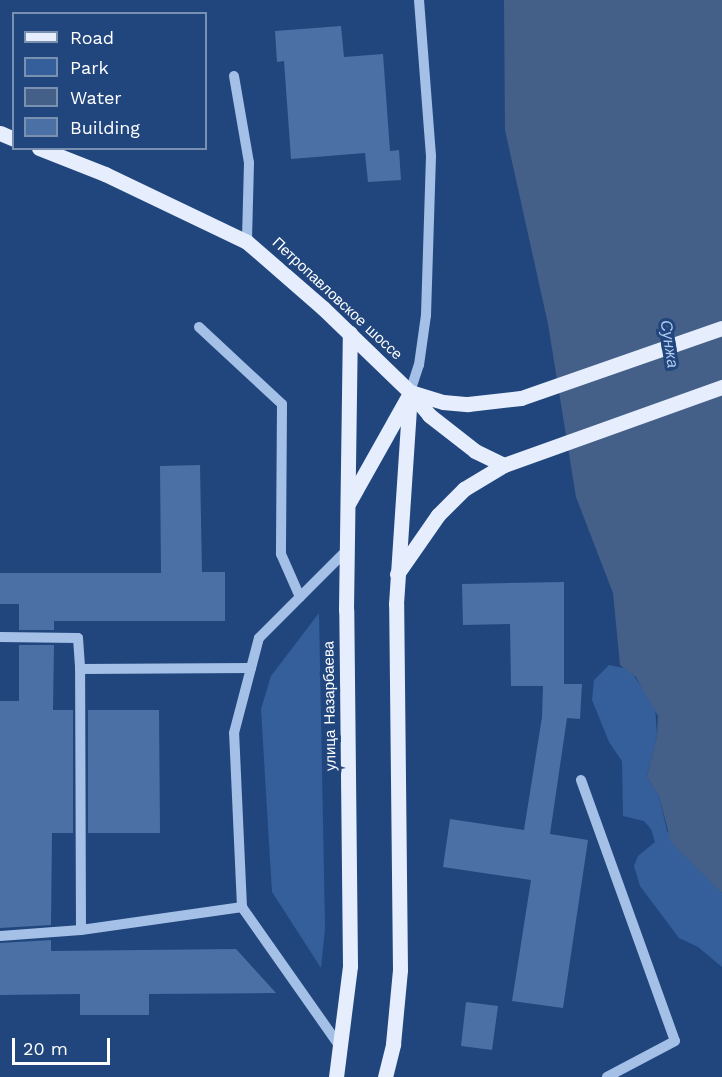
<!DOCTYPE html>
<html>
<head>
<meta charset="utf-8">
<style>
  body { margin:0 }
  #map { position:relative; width:722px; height:1077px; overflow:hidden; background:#21467d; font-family:"Work Sans",sans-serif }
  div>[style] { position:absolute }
  .green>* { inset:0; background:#345f9b }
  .water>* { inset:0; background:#456088 }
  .building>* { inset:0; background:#4a70a6 }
  .minor>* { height:10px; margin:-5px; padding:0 5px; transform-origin:5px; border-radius:5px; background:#a5c0e6 }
  .major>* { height:15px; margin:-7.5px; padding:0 7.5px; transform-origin:7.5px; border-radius:7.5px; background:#e6eefd }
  span { translate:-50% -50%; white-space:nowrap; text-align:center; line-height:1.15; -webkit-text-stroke:6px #21467d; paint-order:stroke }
  .street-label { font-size:15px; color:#fff }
  .water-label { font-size:16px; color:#b0caee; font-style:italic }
  .legend { position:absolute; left:12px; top:12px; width:195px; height:138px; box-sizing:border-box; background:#21467d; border:2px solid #7a90b1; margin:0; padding:8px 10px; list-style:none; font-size:18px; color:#fff }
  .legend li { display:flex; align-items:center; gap:12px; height:30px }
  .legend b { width:30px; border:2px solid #7a90b1 }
  .scale { position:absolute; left:12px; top:1038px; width:98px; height:27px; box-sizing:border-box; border:3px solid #fff; border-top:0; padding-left:8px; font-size:18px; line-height:21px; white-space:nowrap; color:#fff; -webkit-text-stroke:4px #21467d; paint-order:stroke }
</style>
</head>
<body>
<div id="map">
  <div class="green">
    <div style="clip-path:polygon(319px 613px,325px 928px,321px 968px,272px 892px,261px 709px,271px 676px)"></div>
    <div style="clip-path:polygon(609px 665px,629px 669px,655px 705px,657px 736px,647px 777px,659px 796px,667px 831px,722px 893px,722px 967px,698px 947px,679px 938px,640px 886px,634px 866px,638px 856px,655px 842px,651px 829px,644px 821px,623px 816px,622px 761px,609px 742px,592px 700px,594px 680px)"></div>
  </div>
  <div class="water">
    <div style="clip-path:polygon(504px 0,722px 0,722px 893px,671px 842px,659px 796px,647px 777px,657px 736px,658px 716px,636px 677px,620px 665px,613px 593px,576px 497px,548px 324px,505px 130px)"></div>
  </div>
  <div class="building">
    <div style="clip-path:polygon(341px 26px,344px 57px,383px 54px,390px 151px,399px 150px,401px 180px,368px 182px,365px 153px,291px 159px,284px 61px,277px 62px,275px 31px)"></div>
    <div style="clip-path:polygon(200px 465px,202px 572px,225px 572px,225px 621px,54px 621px,54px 630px,19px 630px,19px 604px,0 604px,0 573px,161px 573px,160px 466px)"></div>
    <div style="clip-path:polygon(564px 582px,564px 684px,582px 684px,580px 719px,567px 718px,550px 834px,588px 840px,563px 1008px,512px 1001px,531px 880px,443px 867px,450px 819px,524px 830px,542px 717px,543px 686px,511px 686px,510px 624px,463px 625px,462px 584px)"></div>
    <div style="clip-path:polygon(19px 645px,54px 645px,53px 710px,73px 710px,73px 833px,52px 833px,51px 925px,0 928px,0 701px,19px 701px)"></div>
    <div style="clip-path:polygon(88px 710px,159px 710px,160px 833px,88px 833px)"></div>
    <div style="clip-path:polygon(51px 940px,51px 951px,236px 949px,276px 993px,149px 994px,149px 1015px,80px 1015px,80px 994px,0 995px,0 943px)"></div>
    <div style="clip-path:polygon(466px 1002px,498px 1006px,492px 1050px,461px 1046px)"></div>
  </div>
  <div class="minor">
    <div style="left:234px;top:76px;width:88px;rotate:80.2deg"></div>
    <div style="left:249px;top:163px;width:79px;rotate:91.5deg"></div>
    <div style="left:199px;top:327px;width:113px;rotate:42.9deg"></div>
    <div style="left:282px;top:404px;width:150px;rotate:90.4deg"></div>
    <div style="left:281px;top:554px;width:47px;rotate:66.2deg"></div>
    <div style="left:410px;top:392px;width:28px;rotate:-72deg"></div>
    <div style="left:419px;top:365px;width:50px;rotate:-82deg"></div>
    <div style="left:426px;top:315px;width:159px;rotate:-88.2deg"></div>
    <div style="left:431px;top:156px;width:156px;rotate:-94.4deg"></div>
    <div style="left:0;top:637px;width:78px;rotate:0.7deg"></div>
    <div style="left:78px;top:638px;width:31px;rotate:86deg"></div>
    <div style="left:80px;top:669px;width:171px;rotate:-0.3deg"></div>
    <div style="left:581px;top:780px;width:277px;rotate:70.2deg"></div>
    <div style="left:675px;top:1041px;width:77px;rotate:152.1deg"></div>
    <div style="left:81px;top:930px;width:163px;rotate:-8.1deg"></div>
    <div style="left:0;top:936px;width:81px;rotate:-4.2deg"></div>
    <div style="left:81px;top:930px;width:261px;rotate:-90.2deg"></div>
    <div style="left:341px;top:1048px;width:172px;rotate:-125.1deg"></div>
    <div style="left:242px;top:907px;width:174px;rotate:-92.6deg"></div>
    <div style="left:234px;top:733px;width:98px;rotate:-75.3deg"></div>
    <div style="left:259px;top:638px;width:124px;rotate:-45deg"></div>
  </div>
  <div class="major">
    <div style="left:0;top:133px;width:15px;rotate:23deg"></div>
    <div style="left:39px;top:148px;width:71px;rotate:21.5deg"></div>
    <div style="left:105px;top:174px;width:157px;rotate:25.6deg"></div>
    <div style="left:247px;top:242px;width:101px;rotate:41deg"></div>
    <div style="left:323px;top:308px;width:121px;rotate:44deg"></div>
    <div style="left:410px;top:392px;width:30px;rotate:50deg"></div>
    <div style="left:429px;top:415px;width:58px;rotate:38deg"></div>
    <div style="left:475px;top:451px;width:32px;rotate:26deg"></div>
    <div style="left:504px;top:465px;width:232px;rotate:-19.7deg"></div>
    <div style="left:410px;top:392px;width:34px;rotate:17deg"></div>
    <div style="left:443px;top:402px;width:25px;rotate:5deg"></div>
    <div style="left:468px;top:404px;width:53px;rotate:-6.5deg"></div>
    <div style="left:521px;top:398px;width:213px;rotate:-19.2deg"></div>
    <div style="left:349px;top:502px;width:123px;rotate:-60.7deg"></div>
    <div style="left:397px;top:574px;width:72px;rotate:-55.2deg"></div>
    <div style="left:438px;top:515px;width:37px;rotate:-45deg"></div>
    <div style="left:464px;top:489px;width:47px;rotate:-31deg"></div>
    <div style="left:336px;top:1077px;width:112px;rotate:-82.8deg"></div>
    <div style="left:350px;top:966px;width:356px;rotate:-90.6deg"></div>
    <div style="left:346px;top:610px;width:277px;rotate:-89.2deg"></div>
    <div style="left:385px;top:1077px;width:34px;rotate:-76deg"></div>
    <div style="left:393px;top:1044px;width:74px;rotate:-84.6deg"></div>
    <div style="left:400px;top:970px;width:366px;rotate:-90.6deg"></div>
    <div style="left:396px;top:604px;width:212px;rotate:-86.2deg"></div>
  </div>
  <div class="street-label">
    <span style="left:337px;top:299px;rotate:43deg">Петропавловское шоссе</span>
    <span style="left:330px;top:706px;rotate:-91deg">улица Назарбаева</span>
  </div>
  <div class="water-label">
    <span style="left:669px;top:344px;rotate:81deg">Сунжа</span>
  </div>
  <ul class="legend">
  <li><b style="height:8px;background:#e6eefd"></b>Road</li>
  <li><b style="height:16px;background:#345f9b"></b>Park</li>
  <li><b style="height:16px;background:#456088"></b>Water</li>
  <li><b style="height:16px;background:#4a70a6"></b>Building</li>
  </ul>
  <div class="scale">20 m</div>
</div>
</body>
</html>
